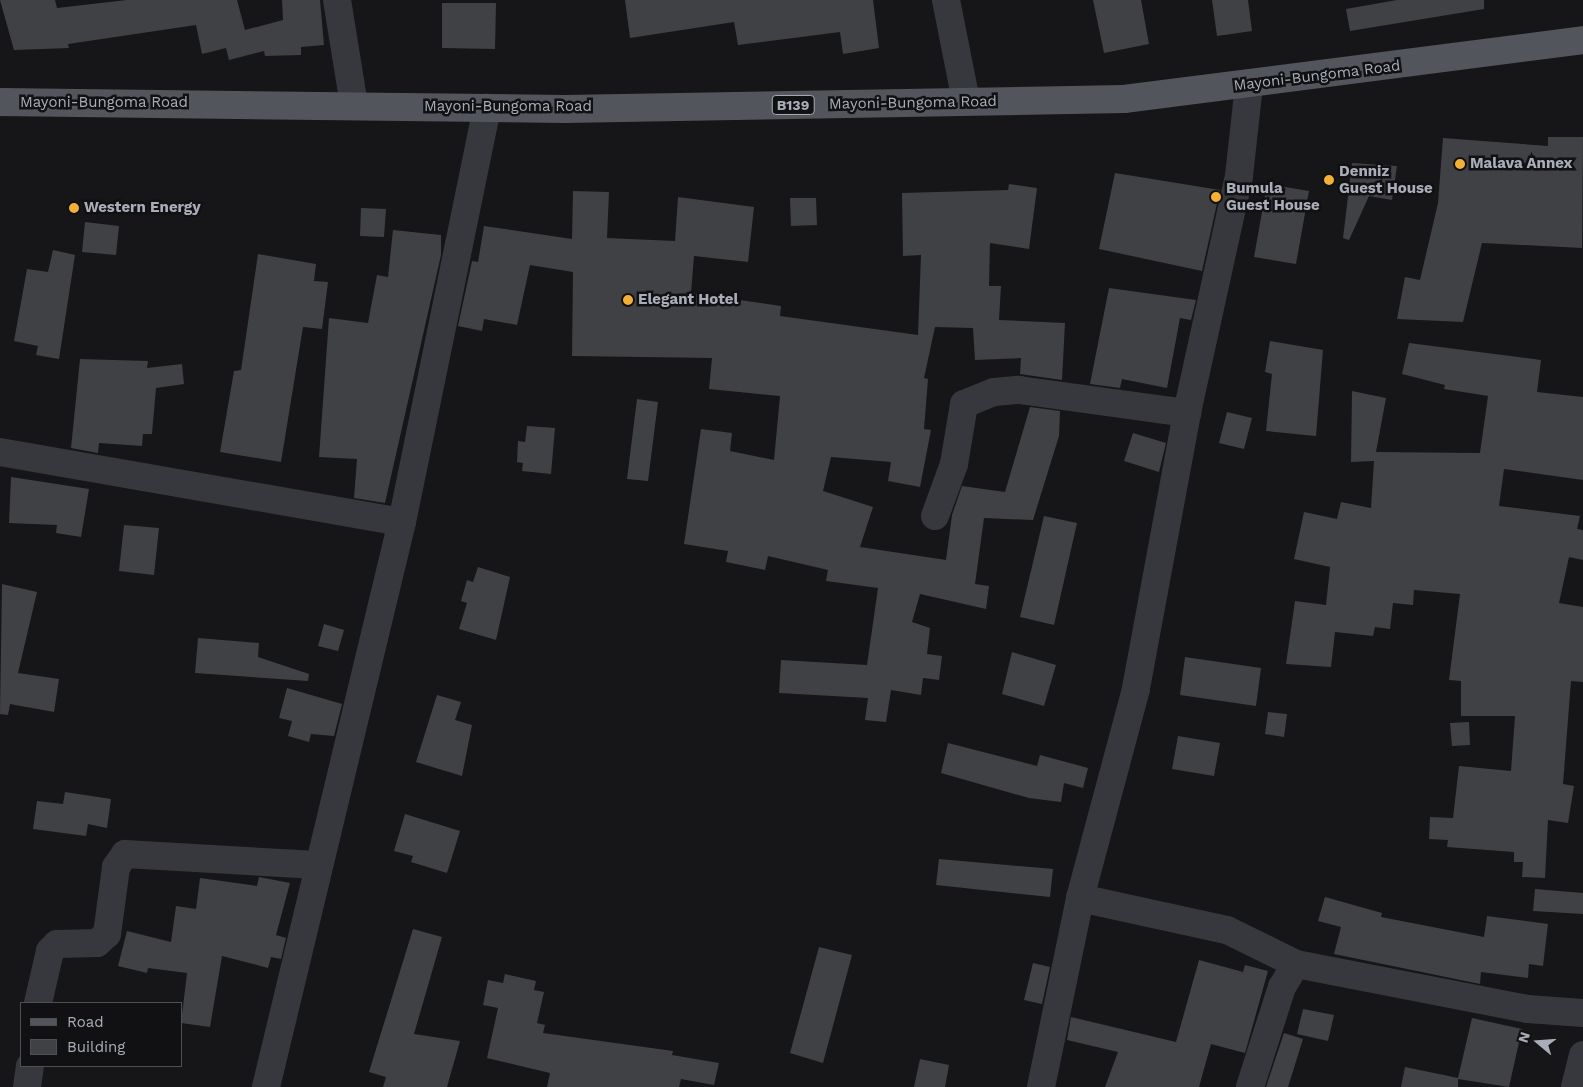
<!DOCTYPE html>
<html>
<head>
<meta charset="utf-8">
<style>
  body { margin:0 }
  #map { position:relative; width:1583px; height:1087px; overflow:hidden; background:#161618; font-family:"Work Sans",sans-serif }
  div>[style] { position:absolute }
  .building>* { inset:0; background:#404145 }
  .minor>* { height:28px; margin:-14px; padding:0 14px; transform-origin:14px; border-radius:14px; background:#37383d }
  .major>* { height:28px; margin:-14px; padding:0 14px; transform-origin:14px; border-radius:14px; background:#53555c }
  .dots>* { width:14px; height:14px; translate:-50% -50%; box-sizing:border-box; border:2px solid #111113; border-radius:50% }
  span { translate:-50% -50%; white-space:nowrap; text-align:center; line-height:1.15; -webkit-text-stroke:5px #111113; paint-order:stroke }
  .shield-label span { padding:1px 4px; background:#111113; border:1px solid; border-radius:4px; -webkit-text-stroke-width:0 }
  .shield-label { font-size:14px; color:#a8adb8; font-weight:700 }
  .street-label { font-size:15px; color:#a8adb8 }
  .poi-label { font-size:15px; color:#a8adb8; font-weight:700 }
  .left { translate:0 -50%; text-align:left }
  .legend { position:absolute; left:20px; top:1002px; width:162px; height:65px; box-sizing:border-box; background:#111113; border:1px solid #4d4f55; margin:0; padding:6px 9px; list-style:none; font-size:15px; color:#a8adb8 }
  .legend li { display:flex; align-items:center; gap:10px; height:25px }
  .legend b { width:25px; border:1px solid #4d4f55 }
  .north { position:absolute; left:1513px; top:1017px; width:50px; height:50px; -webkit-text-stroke:4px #111113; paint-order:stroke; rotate:288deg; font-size:14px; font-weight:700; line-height:20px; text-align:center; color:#a8adb8 }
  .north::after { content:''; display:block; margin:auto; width:18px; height:22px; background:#a8adb8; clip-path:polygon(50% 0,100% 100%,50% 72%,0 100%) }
</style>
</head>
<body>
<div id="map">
  <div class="building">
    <div style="clip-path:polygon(0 0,55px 0,57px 8px,127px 0,237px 0,245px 30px,283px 20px,282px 0,320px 0,324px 45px,301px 47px,301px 55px,265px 56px,264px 51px,229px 60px,226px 48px,202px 54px,196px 25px,68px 44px,69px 48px,14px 50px)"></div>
    <div style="clip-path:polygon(625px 0,873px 0,879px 48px,843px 54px,840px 32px,738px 45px,734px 22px,630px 38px)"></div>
    <div style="clip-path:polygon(1093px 0,1141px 0,1149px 44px,1104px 53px)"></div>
    <div style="clip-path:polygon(1212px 0,1248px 0,1252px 31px,1217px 36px)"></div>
    <div style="clip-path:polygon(1397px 0,1484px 0,1484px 9px,1350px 31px,1346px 9px)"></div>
    <div style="clip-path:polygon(442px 3px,496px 3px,495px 49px,442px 48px)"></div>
    <div style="clip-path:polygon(1548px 137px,1583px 137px,1582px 248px,1482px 243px,1463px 322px,1397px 319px,1405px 277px,1420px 280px,1438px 203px,1443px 138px,1548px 146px)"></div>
    <div style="clip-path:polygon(1352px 163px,1397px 166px,1392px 200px,1369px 196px,1349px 240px,1343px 238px)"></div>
    <div style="clip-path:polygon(1115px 173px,1220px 190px,1202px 271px,1099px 249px)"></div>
    <div style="clip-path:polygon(1009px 184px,1037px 188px,1029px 249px,990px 243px,989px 286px,1001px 286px,999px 320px,1065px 323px,1062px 380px,1020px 374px,1021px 358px,975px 360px,973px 328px,935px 327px,924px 378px,928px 379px,924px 429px,931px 430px,920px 487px,888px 481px,891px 462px,831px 457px,823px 491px,873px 507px,860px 547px,946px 560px,952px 515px,962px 486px,1005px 492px,1030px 407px,1060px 411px,1059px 436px,1033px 520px,984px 518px,975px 584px,989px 586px,986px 609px,920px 594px,912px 622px,930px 628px,927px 654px,942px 656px,939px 680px,923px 678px,921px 695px,891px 690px,886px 722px,865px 720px,868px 698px,779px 693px,781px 660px,867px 665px,878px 588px,826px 581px,828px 570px,768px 556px,765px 570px,726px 562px,728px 551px,684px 544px,701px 429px,732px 433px,730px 451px,774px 460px,780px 396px,709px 389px,712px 358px,572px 356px,573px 272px,530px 265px,517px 325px,484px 319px,482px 331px,458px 326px,472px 261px,478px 262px,484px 226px,572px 239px,573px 191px,609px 192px,607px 238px,675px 241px,678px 197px,754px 207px,748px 262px,694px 256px,691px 293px,781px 306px,780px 316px,918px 335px,921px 255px,903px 256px,902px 193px,1008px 190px)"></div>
    <div style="clip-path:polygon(1267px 184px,1309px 191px,1296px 264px,1254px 257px)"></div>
    <div style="clip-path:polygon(790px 198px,816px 198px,817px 225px,791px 226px)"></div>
    <div style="clip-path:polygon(361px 208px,386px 209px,384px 237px,360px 236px)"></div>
    <div style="clip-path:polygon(85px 222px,119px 226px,116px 255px,82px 252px)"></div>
    <div style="clip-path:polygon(393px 230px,441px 235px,441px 255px,385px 503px,354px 498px,357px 459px,319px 457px,329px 318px,368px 323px,377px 275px,388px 277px)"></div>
    <div style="clip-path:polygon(53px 250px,75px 255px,59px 359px,36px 355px,38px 346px,14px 341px,27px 269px,48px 272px)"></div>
    <div style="clip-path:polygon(258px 254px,316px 264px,314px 281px,328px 282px,322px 329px,303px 327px,281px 462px,220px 452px,234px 371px,241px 370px)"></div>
    <div style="clip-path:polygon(1109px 288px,1196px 300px,1191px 320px,1180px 318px,1167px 388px,1122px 379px,1120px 388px,1090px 384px)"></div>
    <div style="clip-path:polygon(1270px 341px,1323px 350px,1316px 436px,1266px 431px,1272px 374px,1265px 372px)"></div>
    <div style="clip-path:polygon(1409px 343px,1541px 360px,1537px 392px,1583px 397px,1583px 480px,1504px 469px,1499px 506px,1580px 516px,1577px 529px,1583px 530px,1583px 560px,1569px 557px,1559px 603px,1583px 607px,1583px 682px,1571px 681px,1563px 784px,1574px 786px,1568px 823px,1548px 820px,1545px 878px,1522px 877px,1523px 862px,1514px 862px,1514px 852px,1447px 847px,1448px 840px,1429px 839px,1430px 817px,1453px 818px,1459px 766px,1511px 771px,1515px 716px,1461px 716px,1461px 681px,1449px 680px,1460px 594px,1414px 590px,1413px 605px,1393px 603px,1390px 629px,1375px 627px,1373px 636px,1335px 632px,1331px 667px,1286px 664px,1295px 601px,1326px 605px,1330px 567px,1294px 559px,1304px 512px,1337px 519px,1341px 502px,1371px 508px,1374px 461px,1351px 462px,1352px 391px,1386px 398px,1376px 452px,1480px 453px,1488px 396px,1444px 389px,1445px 385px,1402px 374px)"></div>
    <div style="clip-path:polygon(80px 359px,148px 361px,147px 368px,182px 364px,184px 384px,156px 388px,152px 434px,143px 434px,142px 446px,99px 443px,98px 453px,71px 448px)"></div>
    <div style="clip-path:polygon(637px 399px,658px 402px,648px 481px,627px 479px)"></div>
    <div style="clip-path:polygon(1227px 412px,1252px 418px,1244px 449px,1219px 443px)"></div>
    <div style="clip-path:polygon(527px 426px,555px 428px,551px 474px,522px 471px,523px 463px,517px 462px,518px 441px,525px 442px)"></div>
    <div style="clip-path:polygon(1133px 433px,1166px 443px,1159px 472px,1124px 461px)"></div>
    <div style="clip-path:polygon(11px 477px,89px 489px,81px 537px,56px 533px,57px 525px,9px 523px)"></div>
    <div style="clip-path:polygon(1044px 516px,1077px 523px,1054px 625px,1020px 617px)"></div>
    <div style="clip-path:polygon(124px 525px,159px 528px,154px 575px,119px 571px)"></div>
    <div style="clip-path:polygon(478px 567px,510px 577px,496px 640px,459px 629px,467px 603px,461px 601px,467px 580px,473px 582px)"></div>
    <div style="clip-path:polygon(2px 584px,37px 592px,18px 673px,59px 679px,54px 712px,10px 704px,8px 715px,0 714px)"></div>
    <div style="clip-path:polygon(324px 624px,344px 630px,338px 651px,318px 646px)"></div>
    <div style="clip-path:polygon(198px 638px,259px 643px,258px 657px,309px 674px,308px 681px,195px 673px)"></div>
    <div style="clip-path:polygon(1012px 652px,1056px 665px,1044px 706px,1002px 694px)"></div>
    <div style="clip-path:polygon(1185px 657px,1261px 668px,1256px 706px,1180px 695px)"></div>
    <div style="clip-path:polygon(287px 688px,342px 704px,334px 736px,311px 734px,309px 742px,288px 736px,292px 721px,279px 718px)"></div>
    <div style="clip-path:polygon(437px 695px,461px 702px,455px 720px,472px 725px,462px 776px,416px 762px)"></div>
    <div style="clip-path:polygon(1268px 712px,1287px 714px,1284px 737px,1265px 734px)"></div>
    <div style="clip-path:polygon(1469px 722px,1470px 745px,1452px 746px,1450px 723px)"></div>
    <div style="clip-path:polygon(1178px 736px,1220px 743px,1214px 776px,1172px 769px)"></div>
    <div style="clip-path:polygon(948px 743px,1037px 766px,1040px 755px,1088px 768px,1083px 788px,1064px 783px,1061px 802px,1029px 798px,941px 773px)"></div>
    <div style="clip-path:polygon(65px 792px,111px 799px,107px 828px,88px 824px,86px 836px,33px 829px,37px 801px,63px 804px)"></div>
    <div style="clip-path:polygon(405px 814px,460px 831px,447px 873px,411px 862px,413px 856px,394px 851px)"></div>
    <div style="clip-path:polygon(939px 859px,1053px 869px,1050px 897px,936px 885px)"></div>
    <div style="clip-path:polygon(259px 877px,290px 883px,276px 935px,286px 938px,281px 959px,271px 957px,268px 968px,222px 956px,210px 1027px,181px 1023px,187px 973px,148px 968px,147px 973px,118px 966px,127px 931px,171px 942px,176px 906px,196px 909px,200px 878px,257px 886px)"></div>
    <div style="clip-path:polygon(1535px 889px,1583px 893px,1583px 914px,1533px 911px)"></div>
    <div style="clip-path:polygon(1325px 897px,1382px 913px,1381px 917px,1484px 937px,1487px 916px,1548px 924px,1543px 966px,1529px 964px,1528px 978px,1481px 972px,1480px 984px,1334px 954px,1341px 927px,1318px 921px)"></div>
    <div style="clip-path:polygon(413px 929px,442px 937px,414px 1034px,460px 1041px,447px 1087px,383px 1087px,386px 1077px,369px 1072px)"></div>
    <div style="clip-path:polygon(819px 947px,852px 955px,823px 1063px,790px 1053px)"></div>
    <div style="clip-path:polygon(1199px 960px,1243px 972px,1245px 965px,1268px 971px,1245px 1053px,1211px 1044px,1199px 1087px,1105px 1087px,1118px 1052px,1067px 1040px,1071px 1017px,1176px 1042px)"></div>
    <div style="clip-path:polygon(1033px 963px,1050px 967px,1042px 1004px,1024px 1000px)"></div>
    <div style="clip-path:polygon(505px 974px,536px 981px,534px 990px,544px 992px,537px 1023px,545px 1025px,543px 1033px,673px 1051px,672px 1055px,719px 1063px,714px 1085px,681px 1079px,679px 1087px,547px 1087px,550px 1073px,487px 1058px,498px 1008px,483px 1005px,488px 980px,503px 983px)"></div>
    <div style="clip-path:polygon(1303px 1009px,1334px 1015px,1328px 1041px,1297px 1034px)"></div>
    <div style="clip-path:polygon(1472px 1018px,1522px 1029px,1509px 1087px,1458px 1079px,1458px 1087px,1401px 1087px,1405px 1067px,1458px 1078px)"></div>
    <div style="clip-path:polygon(1284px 1033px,1303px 1039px,1288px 1087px,1266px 1087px)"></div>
    <div style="clip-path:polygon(920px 1059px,949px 1065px,945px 1087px,914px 1087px)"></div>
  </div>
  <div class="minor">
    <div style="left:337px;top:0;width:106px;rotate:80.8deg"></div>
    <div style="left:946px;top:0;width:103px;rotate:78.8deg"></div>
    <div style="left:1249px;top:85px;width:92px;rotate:96.3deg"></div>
    <div style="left:1239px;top:176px;width:243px;rotate:102.4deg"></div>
    <div style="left:1187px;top:413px;width:281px;rotate:100.5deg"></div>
    <div style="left:1136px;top:689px;width:216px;rotate:105deg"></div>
    <div style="left:1080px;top:898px;width:150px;rotate:12.3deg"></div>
    <div style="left:1227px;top:930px;width:77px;rotate:26.2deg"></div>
    <div style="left:1296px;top:964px;width:236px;rotate:11deg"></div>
    <div style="left:1528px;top:1009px;width:55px;rotate:4.2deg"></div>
    <div style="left:0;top:452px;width:408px;rotate:9.9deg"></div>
    <div style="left:935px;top:516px;width:55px;rotate:-69.9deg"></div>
    <div style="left:954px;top:464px;width:61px;rotate:-80.5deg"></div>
    <div style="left:964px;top:404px;width:32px;rotate:-22deg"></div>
    <div style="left:994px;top:392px;width:25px;rotate:-5deg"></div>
    <div style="left:1019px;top:390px;width:170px;rotate:7.8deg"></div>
    <div style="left:38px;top:1003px;width:53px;rotate:-77deg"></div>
    <div style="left:50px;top:951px;width:10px;rotate:-45deg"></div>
    <div style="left:57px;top:944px;width:40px;rotate:-1.4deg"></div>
    <div style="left:97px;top:943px;width:13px;rotate:-42deg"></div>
    <div style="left:107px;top:934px;width:68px;rotate:-82.3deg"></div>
    <div style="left:116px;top:867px;width:16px;rotate:-55deg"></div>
    <div style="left:125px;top:854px;width:192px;rotate:3.3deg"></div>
    <div style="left:27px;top:1087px;width:21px;rotate:-82deg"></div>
    <div style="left:266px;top:1087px;width:581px;rotate:-76.47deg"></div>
    <div style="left:402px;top:522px;width:423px;rotate:-78.4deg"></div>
    <div style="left:1041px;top:1087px;width:193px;rotate:-78.3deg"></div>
    <div style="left:1250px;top:1087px;width:105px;rotate:-72.3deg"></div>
    <div style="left:1282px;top:987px;width:27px;rotate:-59deg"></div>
    <div style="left:1575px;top:1087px;width:33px;rotate:-76deg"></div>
  </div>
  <div class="major">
    <div style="left:0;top:102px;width:565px;rotate:0.71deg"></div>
    <div style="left:565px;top:109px;width:559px;rotate:-1.02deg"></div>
    <div style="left:1124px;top:99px;width:463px;rotate:-7.3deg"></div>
  </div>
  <div class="dots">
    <div style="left:1460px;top:164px;background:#f2b134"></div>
    <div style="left:1329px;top:180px;background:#f2b134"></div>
    <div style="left:1216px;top:197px;background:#f2b134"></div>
    <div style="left:74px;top:208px;background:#f2b134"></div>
    <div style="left:628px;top:300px;background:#f2b134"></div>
  </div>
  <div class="shield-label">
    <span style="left:793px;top:105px">B139</span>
  </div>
  <div class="street-label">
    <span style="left:1317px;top:76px;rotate:-7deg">Mayoni-Bungoma Road</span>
    <span style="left:104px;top:103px">Mayoni-Bungoma Road</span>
    <span style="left:913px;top:103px;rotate:-1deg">Mayoni-Bungoma Road</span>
    <span style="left:508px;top:107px">Mayoni-Bungoma Road</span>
  </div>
  <div class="poi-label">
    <span class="left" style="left:1470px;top:164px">Malava Annex</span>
    <span class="left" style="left:1339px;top:180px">Denniz<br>Guest House</span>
    <span class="left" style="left:1226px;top:197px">Bumula<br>Guest House</span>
    <span class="left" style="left:84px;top:208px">Western Energy</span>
    <span class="left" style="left:638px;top:300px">Elegant Hotel</span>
  </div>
  <ul class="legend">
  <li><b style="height:6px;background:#53555c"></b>Road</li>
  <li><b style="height:14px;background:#404145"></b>Building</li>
  </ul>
  <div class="north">N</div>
</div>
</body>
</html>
